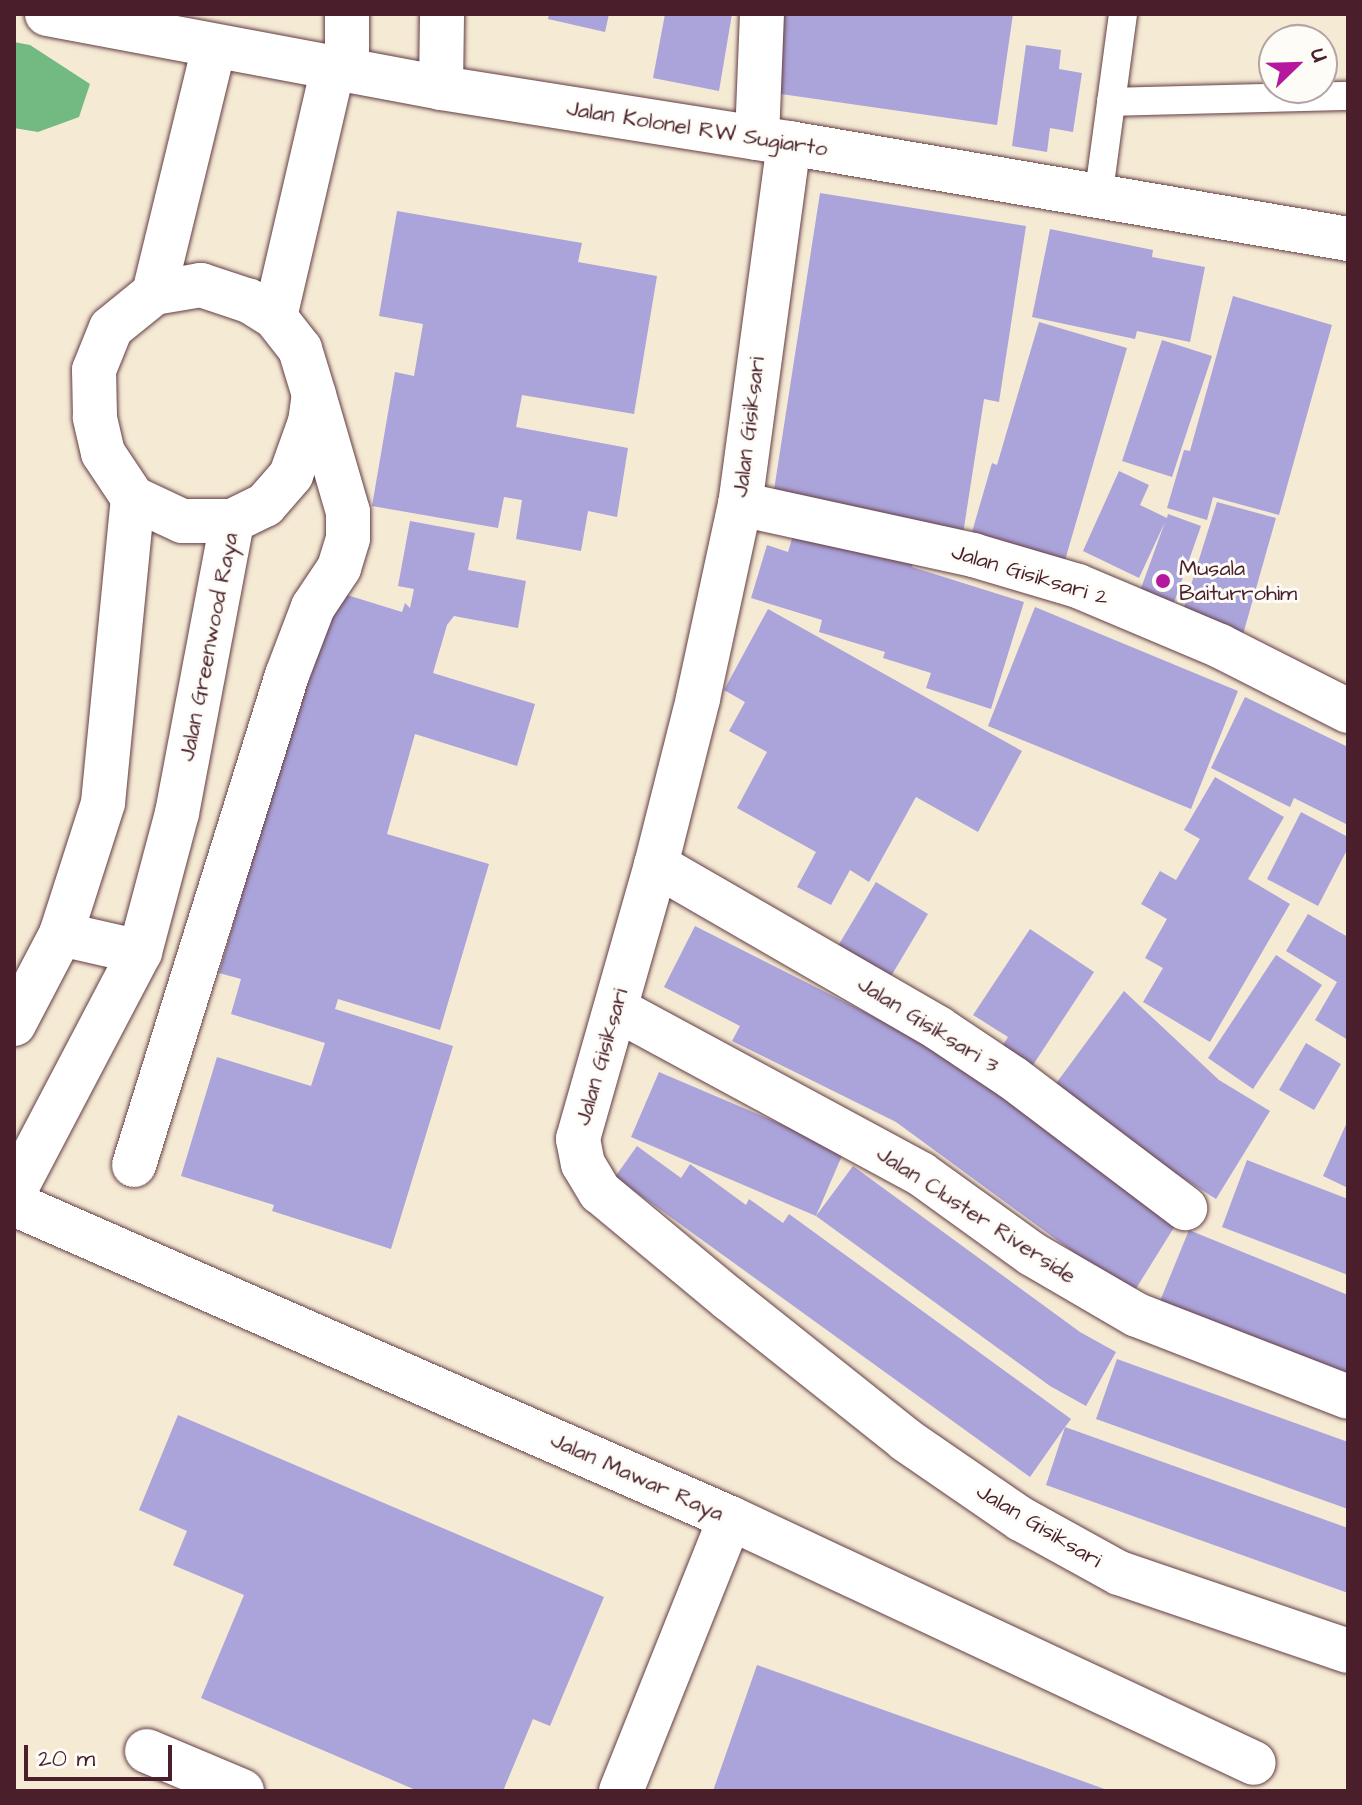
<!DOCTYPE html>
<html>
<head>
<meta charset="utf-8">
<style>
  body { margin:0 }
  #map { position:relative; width:1362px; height:1805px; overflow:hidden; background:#f5ead4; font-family:"Architects Daughter",sans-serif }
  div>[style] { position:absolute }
  .forest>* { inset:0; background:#72ba81 }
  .building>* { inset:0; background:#aba4da }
  .roads { filter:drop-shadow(0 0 2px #643d44) drop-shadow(0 0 2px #643d44) }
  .service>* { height:28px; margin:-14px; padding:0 14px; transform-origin:14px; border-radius:14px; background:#fff }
  .minor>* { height:44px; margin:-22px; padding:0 22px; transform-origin:22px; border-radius:22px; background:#fff }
  .tertiary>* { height:44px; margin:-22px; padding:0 22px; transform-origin:22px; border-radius:22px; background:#fff }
  .secondary>* { height:44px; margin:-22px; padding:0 22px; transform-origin:22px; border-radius:22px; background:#fff }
  .dots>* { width:22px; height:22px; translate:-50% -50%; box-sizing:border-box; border:4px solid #fdfcf7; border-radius:50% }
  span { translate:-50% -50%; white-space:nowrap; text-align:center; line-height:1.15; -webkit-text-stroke:6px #fdfcf7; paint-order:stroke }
  .street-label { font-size:22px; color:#4a1f2b }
  .poi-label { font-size:22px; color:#4a1f2b }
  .left { translate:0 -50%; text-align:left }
  .frame { position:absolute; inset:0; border:16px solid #4a1f2b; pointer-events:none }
  .north { position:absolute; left:1258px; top:24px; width:80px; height:80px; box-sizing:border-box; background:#fdfcf7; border:2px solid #b5a4a5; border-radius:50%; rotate:67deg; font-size:22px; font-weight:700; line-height:32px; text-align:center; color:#4a1f2b }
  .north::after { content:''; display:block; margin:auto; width:28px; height:36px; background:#b5179e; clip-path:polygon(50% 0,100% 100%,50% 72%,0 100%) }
  .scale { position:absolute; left:24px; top:1745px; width:148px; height:36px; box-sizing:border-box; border:4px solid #4a1f2b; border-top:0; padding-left:10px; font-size:24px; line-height:28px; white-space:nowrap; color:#4a1f2b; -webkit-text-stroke:6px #fdfcf7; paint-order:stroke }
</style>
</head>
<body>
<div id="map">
  <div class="forest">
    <div style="clip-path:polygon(14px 42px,30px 45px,90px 84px,79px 117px,38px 132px,14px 128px)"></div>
  </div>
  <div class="building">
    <div style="clip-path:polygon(549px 14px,609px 14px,605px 32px,548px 19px)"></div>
    <div style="clip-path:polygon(665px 14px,732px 14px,719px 91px,653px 78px)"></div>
    <div style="clip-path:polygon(777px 14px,1013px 14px,997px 125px,767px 92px)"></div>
    <div style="clip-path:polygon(1026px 45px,1061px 50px,1059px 69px,1082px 73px,1073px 132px,1050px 128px,1047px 152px,1012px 146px)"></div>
    <div style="clip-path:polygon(820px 193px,1026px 226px,999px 402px,984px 399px,963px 534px,772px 503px)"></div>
    <div style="clip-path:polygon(397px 211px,582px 243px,578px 262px,657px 276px,634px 414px,522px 395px,516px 427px,628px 448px,617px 517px,588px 511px,581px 551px,516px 539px,522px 500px,504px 497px,498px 528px,372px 506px,395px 372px,414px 376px,423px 324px,379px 316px)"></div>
    <div style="clip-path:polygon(1050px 229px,1153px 250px,1152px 257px,1205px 267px,1190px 342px,1137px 331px,1135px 339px,1032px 317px)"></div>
    <div style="clip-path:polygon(1233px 296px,1332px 325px,1279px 515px,1213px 497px,1207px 520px,1167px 508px,1184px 450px,1190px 451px)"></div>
    <div style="clip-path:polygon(1039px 322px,1127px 348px,1063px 567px,970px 539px,992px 463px,997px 465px)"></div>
    <div style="clip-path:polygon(1162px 340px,1212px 356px,1172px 477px,1122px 461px)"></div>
    <div style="clip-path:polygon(1119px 471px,1149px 485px,1140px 505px,1167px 518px,1168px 514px,1201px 526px,1170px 614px,1136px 602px,1165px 522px,1139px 578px,1083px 551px)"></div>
    <div style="clip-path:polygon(1217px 502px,1276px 518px,1242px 638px,1180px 620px)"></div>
    <div style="clip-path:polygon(410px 521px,475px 533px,468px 570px,526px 581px,518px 628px,454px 616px,447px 625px,433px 673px,535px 704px,517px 766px,415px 734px,387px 834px,489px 864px,440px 1030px,338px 999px,335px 1009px,453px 1046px,391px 1249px,272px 1211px,274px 1205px,181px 1176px,217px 1057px,311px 1086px,325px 1043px,231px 1014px,241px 979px,219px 973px,331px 590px,402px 612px,405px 603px,410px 608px,414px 589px,398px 586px)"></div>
    <div style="clip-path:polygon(797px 522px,914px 559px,912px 567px,1024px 602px,991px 709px,926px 688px,931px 673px,883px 658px,885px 652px,819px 632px,822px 620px,751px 598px,767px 545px,788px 552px)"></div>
    <div style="clip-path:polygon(1035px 607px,1238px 691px,1191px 809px,988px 726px)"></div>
    <div style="clip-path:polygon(768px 609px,1022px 751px,978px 832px,916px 797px,869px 882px,850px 870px,831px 905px,797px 887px,816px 852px,737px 808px,767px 752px,729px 731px,745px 702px,724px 690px)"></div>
    <div style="clip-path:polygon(1245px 697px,1348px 747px,1348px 825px,1294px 798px,1290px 807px,1211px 768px)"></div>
    <div style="clip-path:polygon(1215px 777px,1284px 817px,1248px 879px,1290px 904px,1210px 1042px,1143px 1002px,1163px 968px,1145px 958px,1167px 919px,1141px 904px,1160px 871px,1176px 880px,1200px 839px,1184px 830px)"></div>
    <div style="clip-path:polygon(1301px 812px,1348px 837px,1348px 848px,1318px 906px,1267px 879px)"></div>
    <div style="clip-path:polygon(876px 882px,928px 914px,887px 983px,835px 951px)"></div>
    <div style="clip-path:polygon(1308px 914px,1348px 937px,1348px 1040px,1315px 1020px,1337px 982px,1286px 951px)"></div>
    <div style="clip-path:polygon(695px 926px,940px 1050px,1178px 1221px,1132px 1295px,896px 1122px,732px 1041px,740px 1026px,664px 987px)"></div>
    <div style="clip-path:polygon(1030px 929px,1094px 972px,1031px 1068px,1001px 1048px,1008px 1037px,973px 1015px)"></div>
    <div style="clip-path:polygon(1276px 955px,1322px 985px,1253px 1089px,1208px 1058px)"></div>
    <div style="clip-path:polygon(1124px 991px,1219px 1080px,1270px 1111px,1216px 1199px,1049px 1093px)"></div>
    <div style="clip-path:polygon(1306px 1043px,1341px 1064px,1314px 1110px,1279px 1090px)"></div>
    <div style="clip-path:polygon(659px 1072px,844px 1151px,816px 1216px,631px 1137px)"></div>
    <div style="clip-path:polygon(1348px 1120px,1348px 1188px,1323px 1176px)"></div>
    <div style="clip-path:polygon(637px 1146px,681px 1178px,690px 1164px,746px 1205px,749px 1199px,783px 1223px,789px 1214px,1071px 1419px,1065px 1427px,1348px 1528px,1348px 1593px,1046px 1485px,1065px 1427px,1030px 1477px,615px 1177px)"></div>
    <div style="clip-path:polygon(1247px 1160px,1348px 1199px,1348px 1275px,1222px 1227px)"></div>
    <div style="clip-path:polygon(853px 1166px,1080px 1332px,1116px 1352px,1086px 1406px,1050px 1386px,816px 1216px)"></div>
    <div style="clip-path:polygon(1189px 1230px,1348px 1295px,1348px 1379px,1160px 1301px)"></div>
    <div style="clip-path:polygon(1117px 1359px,1348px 1442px,1348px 1509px,1096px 1419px)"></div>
    <div style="clip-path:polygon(178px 1415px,604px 1597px,550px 1726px,533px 1719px,503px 1791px,418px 1791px,201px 1698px,244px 1595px,173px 1565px,187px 1531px,139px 1510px)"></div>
    <div style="clip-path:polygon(757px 1665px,1013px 1756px,1110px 1791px,713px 1791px)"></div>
  </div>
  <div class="roads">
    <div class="service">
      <div style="left:1111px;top:102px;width:237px;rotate:-1.5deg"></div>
      <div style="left:1098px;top:199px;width:187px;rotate:-82.3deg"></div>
    </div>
    <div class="minor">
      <div style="left:347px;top:70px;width:56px;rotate:-90deg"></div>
      <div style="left:441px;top:88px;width:74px;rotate:-89.2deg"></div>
      <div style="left:757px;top:138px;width:124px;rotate:-87.7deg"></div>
      <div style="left:275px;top:317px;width:256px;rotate:-76.9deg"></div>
      <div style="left:133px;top:498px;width:54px;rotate:25.1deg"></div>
      <div style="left:182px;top:521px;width:50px"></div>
      <div style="left:232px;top:521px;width:37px;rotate:-26deg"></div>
      <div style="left:265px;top:505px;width:40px;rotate:-49deg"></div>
      <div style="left:291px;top:475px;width:56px;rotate:-70.3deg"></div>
      <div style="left:310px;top:422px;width:27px;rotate:-82deg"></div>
      <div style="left:314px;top:395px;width:48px;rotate:-106.9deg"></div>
      <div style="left:300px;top:349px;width:41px;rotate:-128deg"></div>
      <div style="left:275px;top:317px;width:31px;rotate:-148deg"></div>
      <div style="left:249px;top:301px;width:51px;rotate:-161.6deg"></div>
      <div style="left:201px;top:285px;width:48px;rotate:170.3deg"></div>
      <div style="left:740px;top:504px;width:239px;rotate:12.3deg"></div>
      <div style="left:973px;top:555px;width:109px;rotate:16.4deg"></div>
      <div style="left:1078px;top:586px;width:154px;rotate:22.9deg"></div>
      <div style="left:1220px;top:646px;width:144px;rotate:26.9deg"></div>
      <div style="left:656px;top:865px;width:326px;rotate:30deg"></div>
      <div style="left:938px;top:1028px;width:90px;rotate:33.7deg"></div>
      <div style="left:1013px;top:1078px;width:216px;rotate:37.1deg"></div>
      <div style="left:61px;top:934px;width:81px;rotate:12.8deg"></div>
      <div style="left:616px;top:1009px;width:347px;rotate:28.4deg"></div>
      <div style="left:921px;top:1174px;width:137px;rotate:35.8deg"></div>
      <div style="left:1032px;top:1254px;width:121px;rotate:30.2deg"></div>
      <div style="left:1137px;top:1315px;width:226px;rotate:21.2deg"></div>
      <div style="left:14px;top:1024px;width:102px;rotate:-62.4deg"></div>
      <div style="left:61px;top:934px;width:138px;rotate:-72.2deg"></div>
      <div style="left:103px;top:803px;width:306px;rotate:-84.4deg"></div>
      <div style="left:133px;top:498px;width:54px;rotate:-123.7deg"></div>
      <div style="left:103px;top:453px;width:37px;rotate:-103deg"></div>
      <div style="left:95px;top:417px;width:47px;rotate:-91.2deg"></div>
      <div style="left:94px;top:370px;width:45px;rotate:-68deg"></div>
      <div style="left:111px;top:328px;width:55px;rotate:-39.1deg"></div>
      <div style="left:154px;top:293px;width:254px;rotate:-76.3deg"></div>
      <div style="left:134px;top:1165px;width:513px;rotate:-72.66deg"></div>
      <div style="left:287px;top:675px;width:73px;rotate:-69.1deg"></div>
      <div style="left:313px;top:607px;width:47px;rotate:-56.3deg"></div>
      <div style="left:339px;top:568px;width:31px;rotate:-73deg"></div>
      <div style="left:348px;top:538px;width:26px;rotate:-90deg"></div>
      <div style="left:348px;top:512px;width:122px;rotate:-106.2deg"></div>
      <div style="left:14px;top:1192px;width:271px;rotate:-62.3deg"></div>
      <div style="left:140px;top:952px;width:144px;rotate:-75.1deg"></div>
      <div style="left:177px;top:813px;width:297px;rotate:-79.3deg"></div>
      <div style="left:14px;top:1204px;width:782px;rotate:23.68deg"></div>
      <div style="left:730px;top:1518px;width:578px;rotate:25.06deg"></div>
      <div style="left:147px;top:1751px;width:103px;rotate:22.8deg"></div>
      <div style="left:621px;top:1791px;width:294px;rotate:-68.2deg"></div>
    </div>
    <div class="tertiary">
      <div style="left:789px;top:143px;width:364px;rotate:97.7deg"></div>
      <div style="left:740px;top:504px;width:199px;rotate:102.2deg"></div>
      <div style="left:698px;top:699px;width:171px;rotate:104.2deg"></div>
      <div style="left:656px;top:865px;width:285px;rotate:105.9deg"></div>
      <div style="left:578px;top:1139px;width:25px;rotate:79deg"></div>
      <div style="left:583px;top:1164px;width:33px;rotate:59deg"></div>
      <div style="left:600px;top:1192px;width:168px;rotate:39.7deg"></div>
      <div style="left:729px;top:1299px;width:226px;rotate:38.5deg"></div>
      <div style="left:906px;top:1440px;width:140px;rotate:34.5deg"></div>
      <div style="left:1021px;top:1519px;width:112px;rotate:28.9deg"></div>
      <div style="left:1119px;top:1573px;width:242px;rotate:18.8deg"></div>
    </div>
    <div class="secondary">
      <div style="left:47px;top:14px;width:401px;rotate:10.6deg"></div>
      <div style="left:441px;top:88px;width:352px;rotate:9deg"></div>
      <div style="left:789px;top:143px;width:567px;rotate:9.74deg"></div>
    </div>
  </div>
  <div class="dots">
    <div style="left:1163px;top:581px;background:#b5179e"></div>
  </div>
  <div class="street-label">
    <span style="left:697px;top:129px;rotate:9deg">Jalan Kolonel RW Sugiarto</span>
    <span style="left:749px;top:427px;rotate:-83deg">Jalan Gisiksari</span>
    <span style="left:1030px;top:575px;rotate:17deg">Jalan Gisiksari 2</span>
    <span style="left:209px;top:647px;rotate:-79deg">Jalan Greenwood Raya</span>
    <span style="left:928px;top:1025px;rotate:32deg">Jalan Gisiksari 3</span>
    <span style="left:602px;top:1057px;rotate:-74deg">Jalan Gisiksari</span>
    <span style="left:976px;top:1215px;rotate:33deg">Jalan Cluster Riverside</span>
    <span style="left:637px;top:1477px;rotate:24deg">Jalan Mawar Raya</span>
    <span style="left:1039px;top:1526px;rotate:31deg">Jalan Gisiksari</span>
  </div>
  <div class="poi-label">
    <span class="left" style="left:1179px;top:581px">Musala<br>Baiturrohim</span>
  </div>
  <div class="frame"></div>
  <div class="north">U</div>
  <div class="scale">20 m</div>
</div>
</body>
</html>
